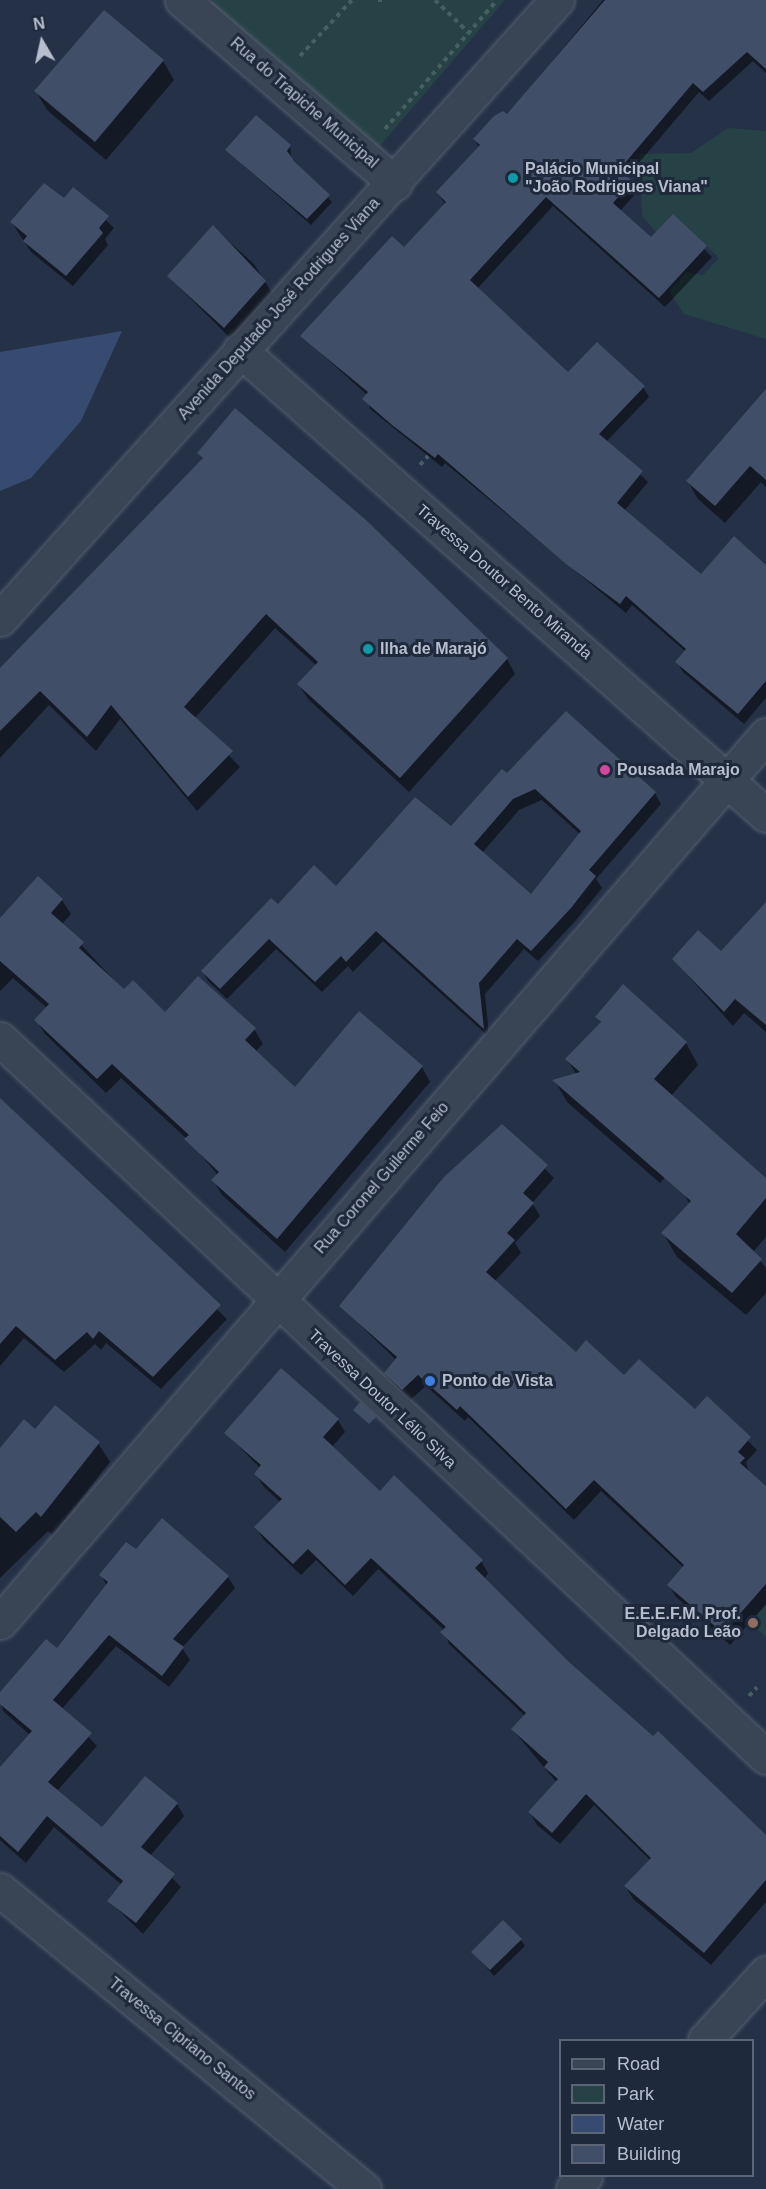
<!DOCTYPE html>
<html>
<head>
<meta charset="utf-8">
<style>
  body { margin:0 }
  #map { position:relative; width:766px; height:2189px; overflow:hidden; background:#243146; font-family:Arial,sans-serif }
  div>[style] { position:absolute }
  .green>* { inset:0; background:#274247 }
  .water>* { inset:0; background:#364b6f }
  .shadow>* { inset:0; background:#0007 }
  .building>* { inset:0; background:#414e67 }
  .path>* { height:4px; margin-top:-2px; transform-origin:0; background:repeating-linear-gradient(90deg,#455f63 0 4.5px,transparent 0 9px) }
  .roads { filter:drop-shadow(0 0 2px #555f70) drop-shadow(0 0 2px #555f70) }
  .minor>* { height:33px; margin:-16.5px; padding:0 16.5px; transform-origin:16.5px; border-radius:16.5px; background:#394455 }
  .tertiary>* { height:33px; margin:-16.5px; padding:0 16.5px; transform-origin:16.5px; border-radius:16.5px; background:#394455 }
  .dots>* { width:16px; height:16px; translate:-50% -50%; box-sizing:border-box; border:3px solid #1e293b; border-radius:50% }
  span { translate:-50% -50%; white-space:nowrap; text-align:center; line-height:1.15; -webkit-text-stroke:6px #1e293b; paint-order:stroke }
  .street-label { font-size:16px; color:#b7bfcf }
  .poi-label { font-size:16px; color:#b7bfcf; font-weight:700 }
  .left { translate:0 -50%; text-align:left }
  .right { translate:-100% -50%; text-align:right }
  .legend { position:absolute; left:559px; top:2039px; width:195px; height:138px; box-sizing:border-box; background:#1e293b; border:2px solid #5b6576; margin:0; padding:8px 10px; list-style:none; font-size:18px; color:#b7bfcf }
  .legend li { display:flex; align-items:center; gap:12px; height:30px }
  .legend b { width:30px; border:2px solid #5b6576 }
  .north { position:absolute; left:12px; top:12px; width:60px; height:60px; -webkit-text-stroke:4px #1e293b; paint-order:stroke; rotate:351deg; font-size:16px; font-weight:700; line-height:24px; text-align:center; color:#b7bfcf }
  .north::after { content:''; display:block; margin:auto; width:21px; height:27px; background:#b7bfcf; clip-path:polygon(50% 0,100% 100%,50% 72%,0 100%) }
</style>
</head>
<body>
<div id="map">
  <div class="green">
    <div style="clip-path:polygon(213px 0,505px 0,378px 148px,210px 3px)"></div>
    <div style="clip-path:polygon(728px 128px,766px 131px,766px 339px,684px 314px,669px 291px,687px 272px,703px 275px,719px 258px,673px 215px,656px 232px,642px 216px,639px 154px,691px 153px)"></div>
    <div style="clip-path:polygon(766px 1605px,766px 1637px,750px 1623px)"></div>
  </div>
  <div class="water">
    <div style="clip-path:polygon(122px 331px,81px 421px,31px 478px,0 491px,0 352px)"></div>
  </div>
  <div class="shadow">
    <div style="clip-path:polygon(603px 0,766px 0,766px 73px,753px 61px,709px 101px,699px 92px,626px 178px,637px 192px,620px 211px,651px 239px,673px 217px,712px 257px,665px 307px,553px 206px,477px 289px,569px 374px,643px 387px,649px 397px,606px 442px,648px 482px,624px 511px,701px 576px,766px 567px,766px 698px,744px 724px,683px 672px,677px 662px,686px 652px,632px 605px,626px 613px,445px 463px,442px 467px,370px 409px,367px 395px,302px 336px,404px 249px,445px 204px,438px 193px,479px 147px,474px 139px,507px 116px)"></div>
    <div style="clip-path:polygon(163px 61px,174px 80px,106px 160px,47px 110px,36px 91px)"></div>
    <div style="clip-path:polygon(290px 146px,291px 157px,332px 202px,311px 225px,227px 151px)"></div>
    <div style="clip-path:polygon(74px 189px,114px 228px,105px 239px,108px 245px,73px 286px,31px 252px,12px 223px,64px 200px)"></div>
    <div style="clip-path:polygon(213px 227px,254px 264px,272px 293px,231px 339px,169px 277px)"></div>
    <div style="clip-path:polygon(766px 392px,766px 487px,761px 482px,725px 523px,698px 499px,688px 482px)"></div>
    <div style="clip-path:polygon(199px 453px,507px 659px,515px 674px,409px 792px,308px 699px,299px 685px,317px 666px,275px 628px,194px 719px,240px 767px,197px 811px,120px 719px,96px 751px,49px 705px,0 758px,0 669px,203px 459px)"></div>
    <div style="clip-path:polygon(evenodd,507px 775px,655px 793px,661px 804px,596px 879px,602px 888px,577px 919px,538px 961px,524px 949px,485px 994px,489px 1037px,383px 941px,353px 972px,348px 966px,322px 992px,276px 949px,227px 999px,209px 982px,202px 971px,278px 906px,336px 888px,452px 829px,507px 775px,542px 800px,580px 834px,531px 896px,482px 853px,519px 810px,542px 800px)"></div>
    <div style="clip-path:polygon(62px 900px,71px 914px,62px 924px,124px 991px,165px 1014px,254px 1029px,263px 1044px,255px 1052px,295px 1089px,422px 1067px,430px 1082px,285px 1252px,222px 1195px,213px 1180px,218px 1175px,187px 1139px,121px 1078px,106px 1093px,45px 1034px,36px 1020px,47px 1008px,13px 978px,0 991px,0 921px)"></div>
    <div style="clip-path:polygon(766px 904px,766px 1032px,744px 1013px,733px 1026px,674px 960px,721px 953px)"></div>
    <div style="clip-path:polygon(597px 1017px,686px 1043px,698px 1065px,671px 1096px,702px 1135px,660px 1183px,567px 1102px,555px 1081px,576px 1074px,567px 1059px,601px 1024px)"></div>
    <div style="clip-path:polygon(0 1100px,227px 1319px,161px 1389px,106px 1343px,101px 1350px,95px 1344px,64px 1372px,24px 1338px,0 1366px)"></div>
    <div style="clip-path:polygon(502px 1126px,554px 1178px,532px 1203px,540px 1216px,515px 1243px,521px 1253px,495px 1281px,576px 1354px,695px 1411px,707px 1399px,757px 1450px,746px 1462px,749px 1473px,766px 1489px,766px 1604px,730px 1645px,676px 1597px,669px 1585px,684px 1568px,601px 1491px,574px 1520px,468px 1417px,465px 1421px,426px 1386px,409px 1401px,385px 1373px,396px 1360px,341px 1306px)"></div>
    <div style="clip-path:polygon(766px 1180px,766px 1237px,753px 1252px,766px 1268px,766px 1293px,746px 1315px,677px 1257px,663px 1233px,690px 1205px,683px 1192px)"></div>
    <div style="clip-path:polygon(338px 1420px,345px 1432px,332px 1447px,380px 1493px,481px 1561px,488px 1573px,484px 1579px,568px 1663px,766px 1845px,766px 1902px,711px 1965px,633px 1899px,626px 1887px,651px 1861px,594px 1805px,560px 1844px,537px 1825px,530px 1813px,557px 1783px,513px 1730px,525px 1716px,449px 1644px,444px 1630px,378px 1569px,353px 1596px,316px 1560px,301px 1575px,263px 1539px,256px 1527px,280px 1502px,263px 1486px,256px 1474px,260px 1468px,226px 1433px)"></div>
    <div style="clip-path:polygon(35px 1431px,98px 1443px,110px 1462px,53px 1535px,48px 1531px,0 1578px,0 1450px)"></div>
    <div style="clip-path:polygon(136px 1551px,228px 1577px,235px 1588px,182px 1648px,190px 1660px,169px 1687px,116px 1646px,62px 1709px,97px 1746px,57px 1791px,102px 1829px,177px 1804px,184px 1816px,150px 1856px,181px 1887px,143px 1934px,109px 1901px,122px 1885px,54px 1827px,26px 1863px,0 1840px,0 1769px,30px 1735px,3px 1711px,0 1694px,58px 1650px,107px 1586px,101px 1575px)"></div>
    <div style="clip-path:polygon(521px 1940px,525px 1946px,494px 1976px,473px 1952px)"></div>
  </div>
  <div class="building">
    <div style="clip-path:polygon(605px 0,766px 0,766px 69px,747px 52px,703px 92px,693px 83px,619px 170px,632px 181px,613px 203px,651px 237px,673px 214px,707px 246px,659px 298px,546px 197px,470px 280px,568px 372px,597px 342px,645px 386px,599px 434px,643px 471px,617px 503px,701px 574px,734px 536px,766px 565px,766px 681px,738px 714px,675px 662px,686px 649px,626px 596px,620px 604px,566px 564px,438px 454px,435px 458px,392px 425px,362px 399px,368px 392px,300px 336px,392px 236px,404px 247px,446px 202px,436px 192px,480px 145px,473px 139px,494px 116px,503px 111px,507px 114px)"></div>
    <div style="clip-path:polygon(104px 10px,164px 60px,95px 142px,34px 91px)"></div>
    <div style="clip-path:polygon(256px 115px,291px 145px,287px 151px,295px 162px,330px 195px,307px 219px,225px 150px)"></div>
    <div style="clip-path:polygon(44px 183px,64px 198px,73px 187px,109px 216px,99px 228px,103px 233px,66px 276px,23px 241px,27px 236px,10px 222px)"></div>
    <div style="clip-path:polygon(213px 225px,266px 281px,224px 328px,167px 276px)"></div>
    <div style="clip-path:polygon(766px 389px,766px 480px,750px 466px,715px 506px,686px 481px)"></div>
    <div style="clip-path:polygon(235px 408px,366px 520px,508px 658px,400px 778px,297px 684px,318px 662px,266px 614px,184px 707px,233px 751px,188px 797px,111px 705px,87px 737px,40px 691px,0 731px,0 668px,203px 458px,197px 453px)"></div>
    <div style="clip-path:polygon(evenodd,566px 711px,656px 792px,589px 870px,596px 876px,571px 908px,531px 951px,517px 939px,479px 983px,484px 1029px,376px 931px,346px 962px,341px 956px,315px 982px,269px 939px,220px 989px,201px 971px,271px 898px,278px 904px,314px 865px,336px 886px,415px 797px,451px 826px,502px 769px,507px 773px,566px 711px,535px 789px,581px 831px,531px 894px,474px 844px,513px 799px,535px 789px)"></div>
    <div style="clip-path:polygon(38px 876px,63px 899px,51px 913px,84px 942px,79px 948px,124px 989px,133px 980px,165px 1012px,198px 976px,256px 1028px,245px 1040px,295px 1087px,359px 1011px,423px 1066px,277px 1239px,211px 1180px,219px 1172px,184px 1139px,189px 1135px,112px 1064px,97px 1079px,34px 1020px,49px 1004px,0 961px,0 918px)"></div>
    <div style="clip-path:polygon(766px 902px,766px 1025px,735px 999px,724px 1012px,672px 959px,698px 930px,721px 951px)"></div>
    <div style="clip-path:polygon(623px 984px,687px 1042px,654px 1079px,766px 1178px,766px 1198px,736px 1234px,762px 1259px,732px 1293px,661px 1233px,691px 1201px,552px 1080px,580px 1072px,565px 1059px,601px 1022px,595px 1017px)"></div>
    <div style="clip-path:polygon(0 1098px,221px 1305px,153px 1377px,99px 1331px,93px 1339px,87px 1332px,55px 1360px,16px 1326px,0 1344px)"></div>
    <div style="clip-path:polygon(502px 1124px,548px 1165px,523px 1193px,534px 1203px,507px 1233px,515px 1240px,486px 1272px,576px 1352px,586px 1340px,624px 1375px,639px 1359px,695px 1409px,707px 1396px,751px 1437px,738px 1452px,745px 1458px,740px 1463px,766px 1486px,766px 1584px,723px 1633px,667px 1585px,684px 1565px,594px 1480px,566px 1509px,460px 1406px,457px 1410px,418px 1375px,402px 1390px,384px 1373px,397px 1357px,339px 1306px,444px 1177px)"></div>
    <div style="clip-path:polygon(281px 1368px,339px 1419px,323px 1437px,380px 1491px,394px 1475px,483px 1560px,475px 1568px,569px 1662px,653px 1736px,658px 1731px,766px 1835px,766px 1880px,704px 1953px,624px 1886px,651px 1858px,586px 1794px,552px 1833px,528px 1812px,558px 1779px,544px 1767px,548px 1762px,511px 1729px,526px 1713px,440px 1632px,446px 1627px,371px 1558px,345px 1585px,308px 1549px,293px 1564px,254px 1527px,282px 1499px,254px 1474px,261px 1465px,224px 1433px)"></div>
    <div style="clip-path:polygon(360px 1402px,376px 1417px,369px 1424px,353px 1410px)"></div>
    <div style="clip-path:polygon(55px 1405px,100px 1442px,41px 1517px,36px 1512px,16px 1532px,0 1517px,0 1448px,24px 1419px,35px 1429px)"></div>
    <div style="clip-path:polygon(162px 1518px,229px 1576px,173px 1639px,184px 1647px,162px 1676px,109px 1635px,53px 1700px,92px 1733px,48px 1782px,102px 1827px,145px 1776px,178px 1803px,141px 1847px,175px 1874px,136px 1923px,107px 1901px,123px 1881px,47px 1816px,18px 1852px,0 1836px,0 1767px,32px 1731px,0 1704px,0 1692px,46px 1639px,57px 1648px,108px 1582px,99px 1575px,126px 1542px,136px 1549px)"></div>
    <div style="clip-path:polygon(503px 1920px,522px 1939px,490px 1970px,471px 1952px)"></div>
  </div>
  <div class="path">
    <div style="left:378px;top:0;width:7px"></div>
    <div style="left:435px;top:0;width:47px;rotate:44.1deg"></div>
    <div style="left:300px;top:56px;width:76px;rotate:-47.1deg"></div>
    <div style="left:385px;top:129px;width:171px;rotate:-49deg"></div>
    <div style="left:420px;top:465px;width:12px;rotate:-48deg"></div>
    <div style="left:749px;top:1696px;width:12px;rotate:-48deg"></div>
  </div>
  <div class="roads">
    <div class="minor">
      <div style="left:182px;top:0;width:281px;rotate:40.7deg"></div>
      <div style="left:0;top:1039px;width:1050px;rotate:43.15deg"></div>
      <div style="left:0;top:1622px;width:1172px;rotate:-49.19deg"></div>
      <div style="left:0;top:1890px;width:471px;rotate:39.4deg"></div>
      <div style="left:705px;top:2040px;width:91px;rotate:-47.7deg"></div>
      <div style="left:573px;top:2189px;width:18px;rotate:-47deg"></div>
    </div>
    <div class="tertiary">
      <div style="left:240px;top:350px;width:702px;rotate:41.48deg"></div>
      <div style="left:0;top:619px;width:833px;rotate:-48.02deg"></div>
    </div>
  </div>
  <div class="dots">
    <div style="left:513px;top:178px;background:#0f9aa8"></div>
    <div style="left:368px;top:649px;background:#0f9aa8"></div>
    <div style="left:605px;top:770px;background:#d1479c"></div>
    <div style="left:430px;top:1381px;background:#3f7fe0"></div>
    <div style="left:753px;top:1623px;background:#8d6e63"></div>
  </div>
  <div class="street-label">
    <span style="left:304px;top:103px;rotate:41deg">Rua do Trapiche Municipal</span>
    <span style="left:279px;top:309px;rotate:-48deg">Avenida Deputado José Rodrigues Viana</span>
    <span style="left:504px;top:582px;rotate:41deg">Travessa Doutor Bento Miranda</span>
    <span style="left:382px;top:1178px;rotate:-49deg">Rua Coronel Guilerme Feio</span>
    <span style="left:382px;top:1399px;rotate:43deg">Travessa Doutor Lélio Silva</span>
    <span style="left:182px;top:2039px;rotate:39deg">Travessa Cipriano Santos</span>
  </div>
  <div class="poi-label">
    <span class="left" style="left:525px;top:178px">Palácio Municipal<br>"João Rodrigues Viana"</span>
    <span class="left" style="left:380px;top:649px">Ilha de Marajó</span>
    <span class="left" style="left:617px;top:770px">Pousada Marajo</span>
    <span class="left" style="left:442px;top:1381px">Ponto de Vista</span>
    <span class="right" style="left:741px;top:1623px">E.E.E.F.M. Prof.<br>Delgado Leão</span>
  </div>
  <ul class="legend">
  <li><b style="height:8px;background:#394455"></b>Road</li>
  <li><b style="height:16px;background:#274247"></b>Park</li>
  <li><b style="height:16px;background:#364b6f"></b>Water</li>
  <li><b style="height:16px;background:#414e67"></b>Building</li>
  </ul>
  <div class="north">N</div>
</div>
</body>
</html>
